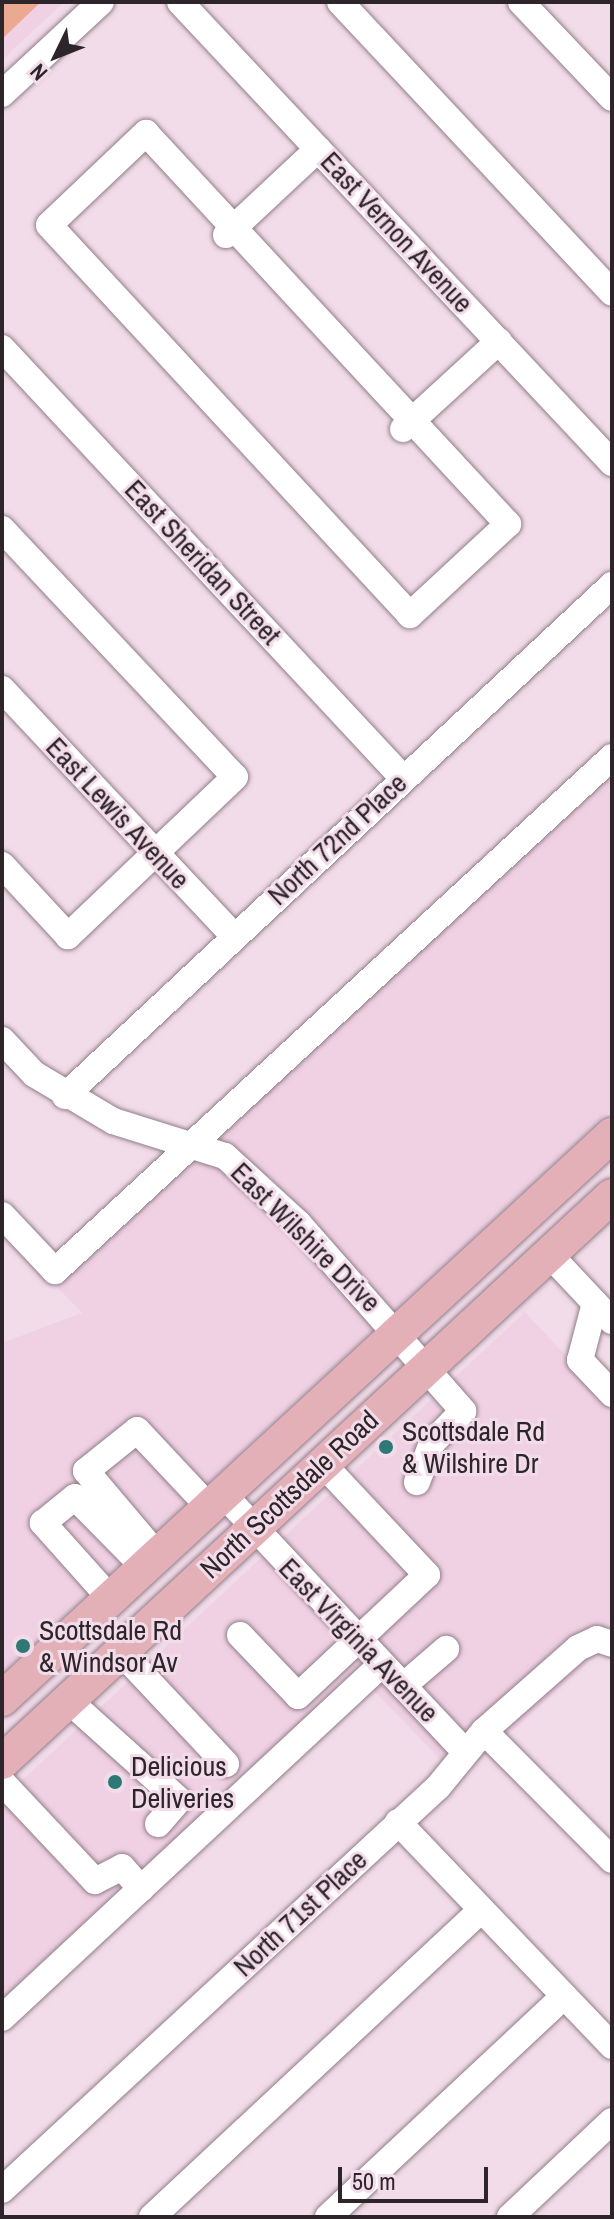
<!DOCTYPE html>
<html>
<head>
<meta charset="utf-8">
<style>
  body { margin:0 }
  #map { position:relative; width:614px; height:2219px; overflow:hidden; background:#f2dce9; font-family:"Archivo Narrow",sans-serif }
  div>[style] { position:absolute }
  .built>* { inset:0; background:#efd1e3 }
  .green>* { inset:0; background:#eba992 }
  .roads { filter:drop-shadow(0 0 2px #917d89) drop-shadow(0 0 2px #917d89) }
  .minor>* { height:26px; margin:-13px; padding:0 13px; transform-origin:13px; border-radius:13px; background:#fff }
  .major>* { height:34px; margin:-17px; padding:0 17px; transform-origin:17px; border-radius:17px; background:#e3b0b8 }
  .dots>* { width:22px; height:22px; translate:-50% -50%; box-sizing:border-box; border:4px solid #f2dce9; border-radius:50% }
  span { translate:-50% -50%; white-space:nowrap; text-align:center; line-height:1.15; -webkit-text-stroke:6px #f2dce9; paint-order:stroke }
  .street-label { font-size:28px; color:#2d252a }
  .poi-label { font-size:28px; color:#2d252a }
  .left { translate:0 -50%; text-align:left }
  .frame { position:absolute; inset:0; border:4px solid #2d252a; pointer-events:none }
  .north { position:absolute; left:16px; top:16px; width:80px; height:80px; -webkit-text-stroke:6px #f2dce9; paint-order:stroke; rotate:227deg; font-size:22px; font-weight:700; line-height:32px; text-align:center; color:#2d252a }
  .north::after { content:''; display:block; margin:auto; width:28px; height:36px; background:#2d252a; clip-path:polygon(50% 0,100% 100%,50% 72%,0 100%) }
  .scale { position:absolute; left:338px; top:2167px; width:150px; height:36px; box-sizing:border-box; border:4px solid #2d252a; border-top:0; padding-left:10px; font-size:24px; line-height:28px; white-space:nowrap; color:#2d252a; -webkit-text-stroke:6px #f2dce9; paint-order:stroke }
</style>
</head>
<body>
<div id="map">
  <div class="built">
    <div style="clip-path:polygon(2px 2px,64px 2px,2px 60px)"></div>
    <div style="clip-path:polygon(612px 768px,612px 1109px,2px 1673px,2px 1343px,82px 1313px,52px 1282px)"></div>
    <div style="clip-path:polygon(525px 1312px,612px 1405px,612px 1661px,602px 1650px,459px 1779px,357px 1673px,2px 2014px,2px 1799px)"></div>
  </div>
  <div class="green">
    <div style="clip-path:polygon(2px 2px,41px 2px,2px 39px)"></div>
  </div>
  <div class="roads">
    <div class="minor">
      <div style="left:180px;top:2px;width:632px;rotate:46.86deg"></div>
      <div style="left:340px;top:2px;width:398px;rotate:46.9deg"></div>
      <div style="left:521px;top:2px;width:132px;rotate:46.5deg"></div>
      <div style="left:2px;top:94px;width:135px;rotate:-42.9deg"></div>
      <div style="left:146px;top:133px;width:533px;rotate:47.21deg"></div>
      <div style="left:508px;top:524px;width:134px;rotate:137.1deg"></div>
      <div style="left:410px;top:615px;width:531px;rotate:-132.79deg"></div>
      <div style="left:49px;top:225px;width:134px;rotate:-43.5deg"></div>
      <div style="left:226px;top:235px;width:126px;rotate:-43.1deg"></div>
      <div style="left:2px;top:348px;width:588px;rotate:47deg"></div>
      <div style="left:403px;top:429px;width:130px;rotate:-42.5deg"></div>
      <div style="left:2px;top:529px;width:340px;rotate:46.8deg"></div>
      <div style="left:235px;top:777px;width:231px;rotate:136.4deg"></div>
      <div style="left:68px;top:936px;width:97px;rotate:-132.9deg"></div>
      <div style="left:2px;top:689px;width:339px;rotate:46.8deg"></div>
      <div style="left:2px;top:1040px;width:47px;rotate:46.7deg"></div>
      <div style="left:34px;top:1074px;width:92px;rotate:30.7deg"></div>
      <div style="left:113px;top:1121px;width:117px;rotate:17.4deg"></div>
      <div style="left:225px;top:1156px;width:100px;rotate:42.6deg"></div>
      <div style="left:299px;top:1224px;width:249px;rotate:48.7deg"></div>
      <div style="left:463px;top:1411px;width:45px;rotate:134.1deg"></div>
      <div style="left:432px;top:1443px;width:42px;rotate:111deg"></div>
      <div style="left:65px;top:1096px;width:749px;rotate:-43.05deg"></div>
      <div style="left:2px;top:1215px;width:77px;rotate:46.6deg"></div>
      <div style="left:55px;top:1271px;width:758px;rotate:-42.7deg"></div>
      <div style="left:549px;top:1254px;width:92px;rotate:46.8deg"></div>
      <div style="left:595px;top:1303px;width:59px;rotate:104.7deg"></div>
      <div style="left:580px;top:1360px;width:47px;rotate:46.7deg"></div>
      <div style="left:223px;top:1494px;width:351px;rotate:46.8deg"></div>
      <div style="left:157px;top:1555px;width:110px;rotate:-130.2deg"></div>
      <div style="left:86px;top:1471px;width:65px;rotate:-38.8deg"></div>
      <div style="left:137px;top:1430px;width:105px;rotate:46.9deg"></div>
      <div style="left:110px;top:1598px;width:101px;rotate:-131.8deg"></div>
      <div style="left:43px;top:1523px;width:41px;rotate:-39.1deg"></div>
      <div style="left:75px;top:1497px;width:98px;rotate:45.4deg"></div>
      <div style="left:240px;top:1635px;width:84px;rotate:46.4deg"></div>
      <div style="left:298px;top:1696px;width:177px;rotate:-43.2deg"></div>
      <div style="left:427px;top:1575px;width:154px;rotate:-133.2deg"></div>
      <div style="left:120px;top:1651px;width:155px;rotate:46.8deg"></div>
      <div style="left:403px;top:1686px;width:57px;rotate:-40.7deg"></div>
      <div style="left:68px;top:1700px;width:149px;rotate:42deg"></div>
      <div style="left:179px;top:1800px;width:32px;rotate:131deg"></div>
      <div style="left:484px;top:1731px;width:182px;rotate:45.2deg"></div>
      <div style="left:2px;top:1782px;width:136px;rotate:46.8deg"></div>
      <div style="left:95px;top:1881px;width:30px;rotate:-27deg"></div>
      <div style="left:122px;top:1867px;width:29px;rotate:49deg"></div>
      <div style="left:398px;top:1822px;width:310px;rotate:46.3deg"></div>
      <div style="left:2px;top:2018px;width:519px;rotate:-42.97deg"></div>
      <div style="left:2px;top:2190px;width:594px;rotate:-42.75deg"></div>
      <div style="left:438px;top:1787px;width:72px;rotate:-50.6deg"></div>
      <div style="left:484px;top:1731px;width:125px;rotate:-41.4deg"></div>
      <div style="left:578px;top:1648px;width:21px;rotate:-25deg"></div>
      <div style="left:597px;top:1639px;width:16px;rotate:18deg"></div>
      <div style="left:152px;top:2217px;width:450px;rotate:-43deg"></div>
      <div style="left:328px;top:2217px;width:323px;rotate:-43.1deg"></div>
      <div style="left:510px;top:2217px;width:140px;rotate:-43.3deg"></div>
    </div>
    <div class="major">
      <div style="left:2px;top:1699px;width:831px;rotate:-42.76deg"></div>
      <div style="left:2px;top:1762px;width:832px;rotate:-42.86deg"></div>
    </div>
  </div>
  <div class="dots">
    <div style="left:386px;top:1447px;background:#2e7875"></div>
    <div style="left:23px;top:1646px;background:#2e7875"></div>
    <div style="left:115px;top:1782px;background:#2e7875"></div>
  </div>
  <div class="street-label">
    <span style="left:397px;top:232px;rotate:47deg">East Vernon Avenue</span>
    <span style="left:203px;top:562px;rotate:47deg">East Sheridan Street</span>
    <span style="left:118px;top:813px;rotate:47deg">East Lewis Avenue</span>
    <span style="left:337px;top:839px;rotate:-43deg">North 72nd Place</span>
    <span style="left:306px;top:1237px;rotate:45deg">East Wilshire Drive</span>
    <span style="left:289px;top:1494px;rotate:-43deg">North Scottsdale Road</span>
    <span style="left:359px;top:1640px;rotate:46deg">East Virginia Avenue</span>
    <span style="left:300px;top:1913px;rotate:-43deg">North 71st Place</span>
  </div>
  <div class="poi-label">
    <span class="left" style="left:402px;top:1447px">Scottsdale Rd<br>&amp; Wilshire Dr</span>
    <span class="left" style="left:39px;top:1646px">Scottsdale Rd<br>&amp; Windsor Av</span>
    <span class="left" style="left:131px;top:1782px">Delicious<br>Deliveries</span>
  </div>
  <div class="frame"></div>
  <div class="north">N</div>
  <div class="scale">50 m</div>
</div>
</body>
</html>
